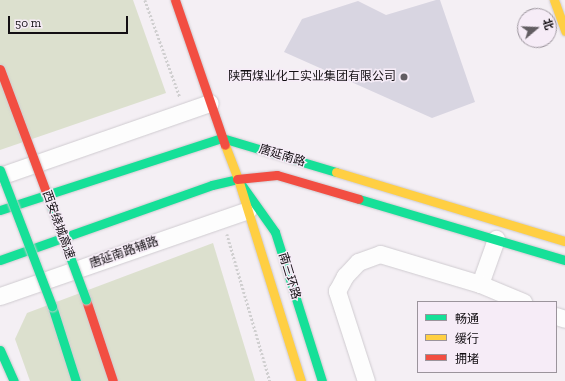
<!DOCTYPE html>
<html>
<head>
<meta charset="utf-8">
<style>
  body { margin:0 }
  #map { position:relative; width:565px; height:381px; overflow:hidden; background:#f4eff4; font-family:"Zilla Slab","Noto Sans SC",serif }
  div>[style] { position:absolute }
  .green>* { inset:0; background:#dce0ce }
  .building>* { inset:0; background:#d8d5e1 }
  .path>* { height:2.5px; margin-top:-1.25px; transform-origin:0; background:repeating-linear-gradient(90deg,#d0cfd0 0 2px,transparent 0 4px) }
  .roads { filter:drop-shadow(0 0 1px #cfcbd0) drop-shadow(0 0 1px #cfcbd0) }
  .street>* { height:17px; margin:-8.5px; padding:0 8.5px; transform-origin:8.5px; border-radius:8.5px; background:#fdfdfd }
  .fast>* { height:9px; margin:-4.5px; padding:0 4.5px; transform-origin:4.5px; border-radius:4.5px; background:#16e098 }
  .slow>* { height:9px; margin:-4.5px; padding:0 4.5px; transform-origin:4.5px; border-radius:4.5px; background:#ffcf43 }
  .jam>* { height:9px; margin:-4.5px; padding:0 4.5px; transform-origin:4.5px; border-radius:4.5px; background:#f24e42 }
  .bridges { filter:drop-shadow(0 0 1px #cfcbd0) drop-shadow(0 0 1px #cfcbd0) }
  .fast-bridge>* { height:9px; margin:-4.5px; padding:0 4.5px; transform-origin:4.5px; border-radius:4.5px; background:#16e098 }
  .jam-bridge>* { height:9px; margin:-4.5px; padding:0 4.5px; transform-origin:4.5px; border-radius:4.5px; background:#f24e42 }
  .dots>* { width:11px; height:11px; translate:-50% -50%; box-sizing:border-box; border:2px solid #f6ecf7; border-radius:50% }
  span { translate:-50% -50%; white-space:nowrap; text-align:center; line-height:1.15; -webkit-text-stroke:3px #f6ecf7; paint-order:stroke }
  .poi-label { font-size:12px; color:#130f13 }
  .right { translate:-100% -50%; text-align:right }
  .street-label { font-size:12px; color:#130f13 }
  .legend { position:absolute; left:417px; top:301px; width:140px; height:72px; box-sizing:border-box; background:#f6ecf7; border:1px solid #9b949c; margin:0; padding:5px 7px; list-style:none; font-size:12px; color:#130f13 }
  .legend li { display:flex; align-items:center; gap:8px; height:20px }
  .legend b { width:20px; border:1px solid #9b949c }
  .north { position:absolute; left:517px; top:8px; width:40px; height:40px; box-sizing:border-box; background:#f6ecf7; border:1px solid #9b949c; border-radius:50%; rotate:71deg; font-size:11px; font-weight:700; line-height:16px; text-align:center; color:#130f13 }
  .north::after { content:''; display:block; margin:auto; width:14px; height:18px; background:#625d62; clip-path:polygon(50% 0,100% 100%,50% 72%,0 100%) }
  .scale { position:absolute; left:8px; top:16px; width:120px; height:18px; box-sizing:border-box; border:2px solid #130f13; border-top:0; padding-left:5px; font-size:12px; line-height:14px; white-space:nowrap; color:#130f13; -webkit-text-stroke:3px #f6ecf7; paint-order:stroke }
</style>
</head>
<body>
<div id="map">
  <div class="green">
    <div style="clip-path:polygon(0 0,133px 0,166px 93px,0 150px)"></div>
    <div style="clip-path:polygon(213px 243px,255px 381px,30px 381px,15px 339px,27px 313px)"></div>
  </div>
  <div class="building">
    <div style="clip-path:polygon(436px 0,440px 0,475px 102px,432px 118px,284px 52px,302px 19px,358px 1px,386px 15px)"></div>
  </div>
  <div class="path">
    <div style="left:145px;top:0;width:103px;rotate:70.2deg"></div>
    <div style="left:227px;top:234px;width:153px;rotate:73.7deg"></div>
  </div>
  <div class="roads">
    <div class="street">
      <div style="left:0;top:176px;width:222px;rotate:-19.2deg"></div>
      <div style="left:480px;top:284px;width:48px;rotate:-70.4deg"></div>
      <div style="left:0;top:296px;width:262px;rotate:-19.1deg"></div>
      <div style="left:556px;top:316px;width:9px;rotate:18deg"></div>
      <div style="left:366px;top:381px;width:95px;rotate:-107.9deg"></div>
      <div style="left:337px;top:291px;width:17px;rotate:-62deg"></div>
      <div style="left:345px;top:276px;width:19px;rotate:-47deg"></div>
      <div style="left:358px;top:262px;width:23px;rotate:-20deg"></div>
      <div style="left:380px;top:254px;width:104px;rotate:16.7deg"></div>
      <div style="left:480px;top:284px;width:47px;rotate:22.7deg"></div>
    </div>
    <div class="fast">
      <div style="left:241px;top:184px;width:59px;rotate:54.7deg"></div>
      <div style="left:275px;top:232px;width:156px;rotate:72.5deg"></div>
      <div style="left:359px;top:199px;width:215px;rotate:16.5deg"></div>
      <div style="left:0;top:210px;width:233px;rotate:-18deg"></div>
      <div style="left:222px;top:138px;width:119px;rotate:16.6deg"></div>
      <div style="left:0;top:260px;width:225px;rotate:-19.5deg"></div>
      <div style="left:212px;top:185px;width:26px;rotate:-13deg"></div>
      <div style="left:52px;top:306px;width:79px;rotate:72.3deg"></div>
      <div style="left:0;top:350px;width:34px;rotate:66deg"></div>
    </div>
    <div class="slow">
      <div style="left:554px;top:0;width:33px;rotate:70deg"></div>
      <div style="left:225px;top:145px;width:36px;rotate:69deg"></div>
      <div style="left:238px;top:179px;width:212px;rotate:72.7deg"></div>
      <div style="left:336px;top:172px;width:239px;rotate:16.8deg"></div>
    </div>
    <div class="jam">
      <div style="left:175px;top:0;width:153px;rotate:71deg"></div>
      <div style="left:237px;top:179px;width:40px;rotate:-5.7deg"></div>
      <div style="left:277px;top:175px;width:85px;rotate:16.3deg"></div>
      <div style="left:86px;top:300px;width:85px;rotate:71.6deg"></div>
    </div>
  </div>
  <div class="bridges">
    <div class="fast-bridge">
      <div style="left:0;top:170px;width:146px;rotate:69.1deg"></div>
      <div style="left:50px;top:203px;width:103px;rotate:69.6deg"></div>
    </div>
    <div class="jam-bridge">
      <div style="left:0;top:69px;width:143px;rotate:69.5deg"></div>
    </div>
  </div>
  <div class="dots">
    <div style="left:404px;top:77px;background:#625d62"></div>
  </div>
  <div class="poi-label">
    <span class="right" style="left:396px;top:77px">陕西煤业化工实业集团有限公司</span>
  </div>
  <div class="street-label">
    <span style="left:282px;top:156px;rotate:17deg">唐延南路</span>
    <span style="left:58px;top:225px;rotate:70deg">西安绕城高速</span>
    <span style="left:124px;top:253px;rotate:-19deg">唐延南路辅路</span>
    <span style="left:289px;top:276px;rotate:73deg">南三环路</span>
  </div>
  <ul class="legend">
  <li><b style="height:5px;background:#16e098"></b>畅通</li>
  <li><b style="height:5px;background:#ffcf43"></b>缓行</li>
  <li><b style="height:5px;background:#f24e42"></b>拥堵</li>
  </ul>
  <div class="north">北</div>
  <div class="scale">50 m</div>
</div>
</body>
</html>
